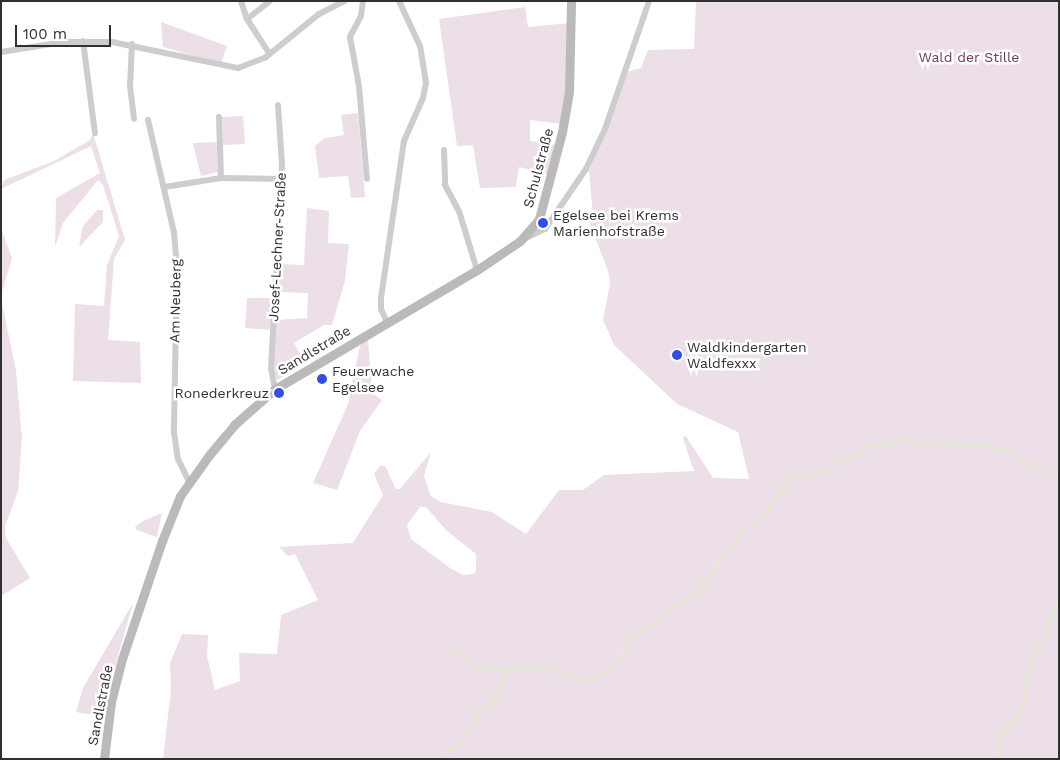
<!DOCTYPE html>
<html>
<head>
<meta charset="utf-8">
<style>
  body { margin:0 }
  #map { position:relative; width:1060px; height:760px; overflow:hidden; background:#fff; font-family:"Work Sans",sans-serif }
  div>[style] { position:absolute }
  .green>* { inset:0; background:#eddfe8 }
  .stream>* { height:2px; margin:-1px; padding:0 1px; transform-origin:1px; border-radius:1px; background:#e2edcb }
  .street>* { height:6px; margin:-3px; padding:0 3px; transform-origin:3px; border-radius:3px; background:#cdcdcd }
  .secondary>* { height:9px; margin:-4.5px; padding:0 4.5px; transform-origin:4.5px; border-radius:4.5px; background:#bababa }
  .dots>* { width:14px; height:14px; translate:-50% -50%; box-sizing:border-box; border:2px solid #fff; border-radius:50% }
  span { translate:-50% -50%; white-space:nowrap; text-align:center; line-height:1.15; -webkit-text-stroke:5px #fff; paint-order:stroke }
  .park-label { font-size:14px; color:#6d3d57 }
  .street-label { font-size:14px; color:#303030 }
  .poi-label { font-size:14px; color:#303030 }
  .left { translate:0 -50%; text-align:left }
  .right { translate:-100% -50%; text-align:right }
  .frame { position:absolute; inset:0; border:2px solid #303030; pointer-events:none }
  .scale { position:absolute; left:15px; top:25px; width:96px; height:22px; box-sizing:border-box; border:2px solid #303030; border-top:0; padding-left:6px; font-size:15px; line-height:18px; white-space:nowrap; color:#303030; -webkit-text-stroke:4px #fff; paint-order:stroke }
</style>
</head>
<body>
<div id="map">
  <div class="green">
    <div style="clip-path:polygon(evenodd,696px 1px,1059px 1px,1059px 759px,163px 759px,171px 690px,170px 663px,182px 634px,208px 635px,207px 656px,215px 690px,240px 681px,239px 653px,277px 654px,281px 615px,318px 600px,295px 554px,288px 556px,279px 547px,353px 543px,383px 495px,374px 474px,380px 466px,385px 466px,396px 489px,400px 489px,431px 452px,424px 476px,431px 496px,441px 502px,492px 512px,526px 534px,559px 490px,583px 490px,604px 475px,694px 471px,683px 438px,685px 435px,713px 478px,749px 479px,738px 432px,677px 404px,614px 345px,603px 320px,610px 283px,608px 271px,588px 219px,593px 216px,589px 171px,627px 72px,641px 68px,648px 50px,694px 49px,696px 1px,420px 507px,426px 507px,446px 530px,476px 554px,476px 571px,473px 574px,463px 575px,450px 568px,411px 539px,407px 525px,420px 507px)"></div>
    <div style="clip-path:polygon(525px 7px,528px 27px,570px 23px,567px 92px,561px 124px,530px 120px,530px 141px,556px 145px,549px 174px,519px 167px,516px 187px,480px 188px,473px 145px,457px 146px,439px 19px)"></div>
    <div style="clip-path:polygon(161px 22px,227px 46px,221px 64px,163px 47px)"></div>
    <div style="clip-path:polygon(358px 113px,365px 197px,351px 198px,348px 176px,319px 178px,315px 146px,325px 138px,344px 135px,341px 115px)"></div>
    <div style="clip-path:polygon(243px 116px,245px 144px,223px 145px,222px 117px)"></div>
    <div style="clip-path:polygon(93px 133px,125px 240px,114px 259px,108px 340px,140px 342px,141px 383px,73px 381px,75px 304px,104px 306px,107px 265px,119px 236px,103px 185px,98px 180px,63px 223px,55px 247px,56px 198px,100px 173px,91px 146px,1px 189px,4px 180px,54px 161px,90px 140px)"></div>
    <div style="clip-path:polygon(217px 142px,218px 172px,201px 176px,193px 143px)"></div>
    <div style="clip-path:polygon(307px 208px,329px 211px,328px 243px,349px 244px,345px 281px,332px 325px,324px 325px,294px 343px,302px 357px,293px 363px,297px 369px,277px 380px,273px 369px,276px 320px,307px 318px,308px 293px,278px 292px,279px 264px,304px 265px)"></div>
    <div style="clip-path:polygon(97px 210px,103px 210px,103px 222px,79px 247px,83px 226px)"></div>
    <div style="clip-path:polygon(1px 229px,12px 258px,1px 296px)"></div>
    <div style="clip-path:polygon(1px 298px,16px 371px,22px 438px,18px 491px,5px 526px,6px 538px,30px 578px,1px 596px)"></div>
    <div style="clip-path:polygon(247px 298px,273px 298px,270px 330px,245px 328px)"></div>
    <div style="clip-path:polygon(368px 339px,372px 393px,382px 400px,360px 431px,337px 490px,313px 483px,348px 404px,360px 345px)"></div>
    <div style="clip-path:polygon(162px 513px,157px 537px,137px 530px,135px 527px,143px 521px)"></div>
    <div style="clip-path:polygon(133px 603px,101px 716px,76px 712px,83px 688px)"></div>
  </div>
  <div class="stream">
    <div style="left:445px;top:647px;width:47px;rotate:29.3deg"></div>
    <div style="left:486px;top:670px;width:55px;rotate:-2.1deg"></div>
    <div style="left:541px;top:668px;width:43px;rotate:16.3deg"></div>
    <div style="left:582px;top:680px;width:13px;rotate:-9deg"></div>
    <div style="left:595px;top:678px;width:15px;rotate:-28deg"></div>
    <div style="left:608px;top:671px;width:41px;rotate:-52.9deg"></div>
    <div style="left:633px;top:638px;width:84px;rotate:-36.7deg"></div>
    <div style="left:700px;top:588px;width:74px;rotate:-53.7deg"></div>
    <div style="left:744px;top:528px;width:22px;rotate:-30deg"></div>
    <div style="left:763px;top:517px;width:47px;rotate:-54.6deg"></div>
    <div style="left:790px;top:479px;width:36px;rotate:-14deg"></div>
    <div style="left:825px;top:470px;width:49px;rotate:-28.1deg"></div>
    <div style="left:868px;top:447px;width:40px;rotate:-8.5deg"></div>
    <div style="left:908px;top:441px;width:80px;rotate:4.3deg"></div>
    <div style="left:988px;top:447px;width:20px;rotate:11deg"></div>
    <div style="left:1008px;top:451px;width:59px;rotate:29.6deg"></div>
    <div style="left:442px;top:759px;width:10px;rotate:-53deg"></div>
    <div style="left:448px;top:751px;width:11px;rotate:-27deg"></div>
    <div style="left:458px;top:746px;width:40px;rotate:-58deg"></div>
    <div style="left:479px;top:712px;width:20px;rotate:-41deg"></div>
    <div style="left:494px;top:699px;width:31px;rotate:-63deg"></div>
    <div style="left:998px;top:759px;width:25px;rotate:-83deg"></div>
    <div style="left:1001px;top:734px;width:19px;rotate:-47deg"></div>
    <div style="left:1014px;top:720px;width:21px;rotate:-65deg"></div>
    <div style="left:1023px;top:701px;width:23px;rotate:-83deg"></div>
    <div style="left:1026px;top:678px;width:87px;rotate:-67.6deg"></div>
  </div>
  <div class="street">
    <div style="left:241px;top:1px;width:19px;rotate:72deg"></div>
    <div style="left:247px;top:19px;width:40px;rotate:57.1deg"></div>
    <div style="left:363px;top:1px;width:15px;rotate:98deg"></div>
    <div style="left:361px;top:16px;width:24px;rotate:118deg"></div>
    <div style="left:350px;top:37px;width:50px;rotate:79.6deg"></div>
    <div style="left:359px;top:86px;width:93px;rotate:85.1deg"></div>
    <div style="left:247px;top:19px;width:29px;rotate:-38deg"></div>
    <div style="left:83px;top:41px;width:93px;rotate:82.6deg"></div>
    <div style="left:132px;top:44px;width:42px;rotate:92.7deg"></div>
    <div style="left:130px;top:86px;width:33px;rotate:83deg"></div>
    <div style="left:1px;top:52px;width:63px;rotate:-9.2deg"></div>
    <div style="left:63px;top:42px;width:49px"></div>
    <div style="left:112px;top:42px;width:129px;rotate:11.7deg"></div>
    <div style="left:238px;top:68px;width:30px;rotate:-21deg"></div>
    <div style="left:266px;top:57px;width:68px;rotate:-39.1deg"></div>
    <div style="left:319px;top:14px;width:29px;rotate:-27deg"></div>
    <div style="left:219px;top:117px;width:61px;rotate:88.1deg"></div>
    <div style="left:148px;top:120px;width:116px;rotate:77deg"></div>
    <div style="left:174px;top:233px;width:36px;rotate:85deg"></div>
    <div style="left:177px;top:269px;width:163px;rotate:91.1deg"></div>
    <div style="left:174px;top:432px;width:27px;rotate:82deg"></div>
    <div style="left:178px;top:459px;width:25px;rotate:64deg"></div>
    <div style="left:444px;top:150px;width:35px;rotate:88deg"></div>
    <div style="left:445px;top:185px;width:30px;rotate:62deg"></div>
    <div style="left:459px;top:211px;width:62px;rotate:73deg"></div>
    <div style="left:164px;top:187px;width:58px;rotate:-9deg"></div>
    <div style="left:221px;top:178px;width:60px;rotate:1deg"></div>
    <div style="left:520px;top:241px;width:28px;rotate:-26deg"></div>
    <div style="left:545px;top:229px;width:73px;rotate:-55.7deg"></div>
    <div style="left:586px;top:169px;width:44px;rotate:-64.6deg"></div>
    <div style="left:605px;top:129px;width:135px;rotate:-71deg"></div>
    <div style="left:387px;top:322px;width:14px;rotate:-115deg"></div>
    <div style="left:381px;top:309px;width:11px;rotate:-90deg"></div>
    <div style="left:381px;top:298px;width:159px;rotate:-81.7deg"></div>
    <div style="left:404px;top:141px;width:47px;rotate:-66.2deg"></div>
    <div style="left:423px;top:98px;width:15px;rotate:-79deg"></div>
    <div style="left:426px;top:83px;width:37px;rotate:-99deg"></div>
    <div style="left:420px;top:46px;width:50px;rotate:-115deg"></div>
    <div style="left:275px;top:389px;width:20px;rotate:-101deg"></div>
    <div style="left:271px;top:369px;width:204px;rotate:-86.9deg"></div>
    <div style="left:282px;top:165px;width:60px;rotate:-93.8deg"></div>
  </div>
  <div class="secondary">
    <div style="left:104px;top:759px;width:57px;rotate:-83deg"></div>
    <div style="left:111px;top:702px;width:44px;rotate:-75.7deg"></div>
    <div style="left:122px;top:659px;width:125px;rotate:-71.3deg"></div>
    <div style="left:162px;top:541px;width:48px;rotate:-68.2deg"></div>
    <div style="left:180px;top:496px;width:52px;rotate:-54.5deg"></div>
    <div style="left:210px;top:454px;width:38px;rotate:-50deg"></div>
    <div style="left:234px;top:425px;width:55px;rotate:-41.3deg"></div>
    <div style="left:275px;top:389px;width:234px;rotate:-30.5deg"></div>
    <div style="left:477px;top:270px;width:52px;rotate:-34deg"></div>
    <div style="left:520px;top:241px;width:29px;rotate:-49deg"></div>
    <div style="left:539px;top:219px;width:90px;rotate:-75.2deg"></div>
    <div style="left:562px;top:132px;width:41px;rotate:-80.1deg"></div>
    <div style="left:569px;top:92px;width:91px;rotate:-88.7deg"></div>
  </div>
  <div class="dots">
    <div style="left:543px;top:223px;background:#334ee7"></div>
    <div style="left:677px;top:355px;background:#334ee7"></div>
    <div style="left:322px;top:379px;background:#334ee7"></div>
    <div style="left:279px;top:393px;background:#334ee7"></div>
  </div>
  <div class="park-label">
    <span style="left:969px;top:57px">Wald der Stille</span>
  </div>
  <div class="street-label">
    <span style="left:538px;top:168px;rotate:-75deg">Schulstraße</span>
    <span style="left:277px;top:247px;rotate:-87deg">Josef-Lechner-Straße</span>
    <span style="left:175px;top:301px;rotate:-89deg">Am Neuberg</span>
    <span style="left:314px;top:350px;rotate:-31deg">Sandlstraße</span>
    <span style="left:100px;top:705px;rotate:-79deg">Sandlstraße</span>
  </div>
  <div class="poi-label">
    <span class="left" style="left:553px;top:223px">Egelsee bei Krems<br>Marienhofstraße</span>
    <span class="left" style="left:687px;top:355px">Waldkindergarten<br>Waldfexxx</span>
    <span class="left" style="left:332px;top:379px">Feuerwache<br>Egelsee</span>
    <span class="right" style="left:269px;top:393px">Ronederkreuz</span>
  </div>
  <div class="frame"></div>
  <div class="scale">100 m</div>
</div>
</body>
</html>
